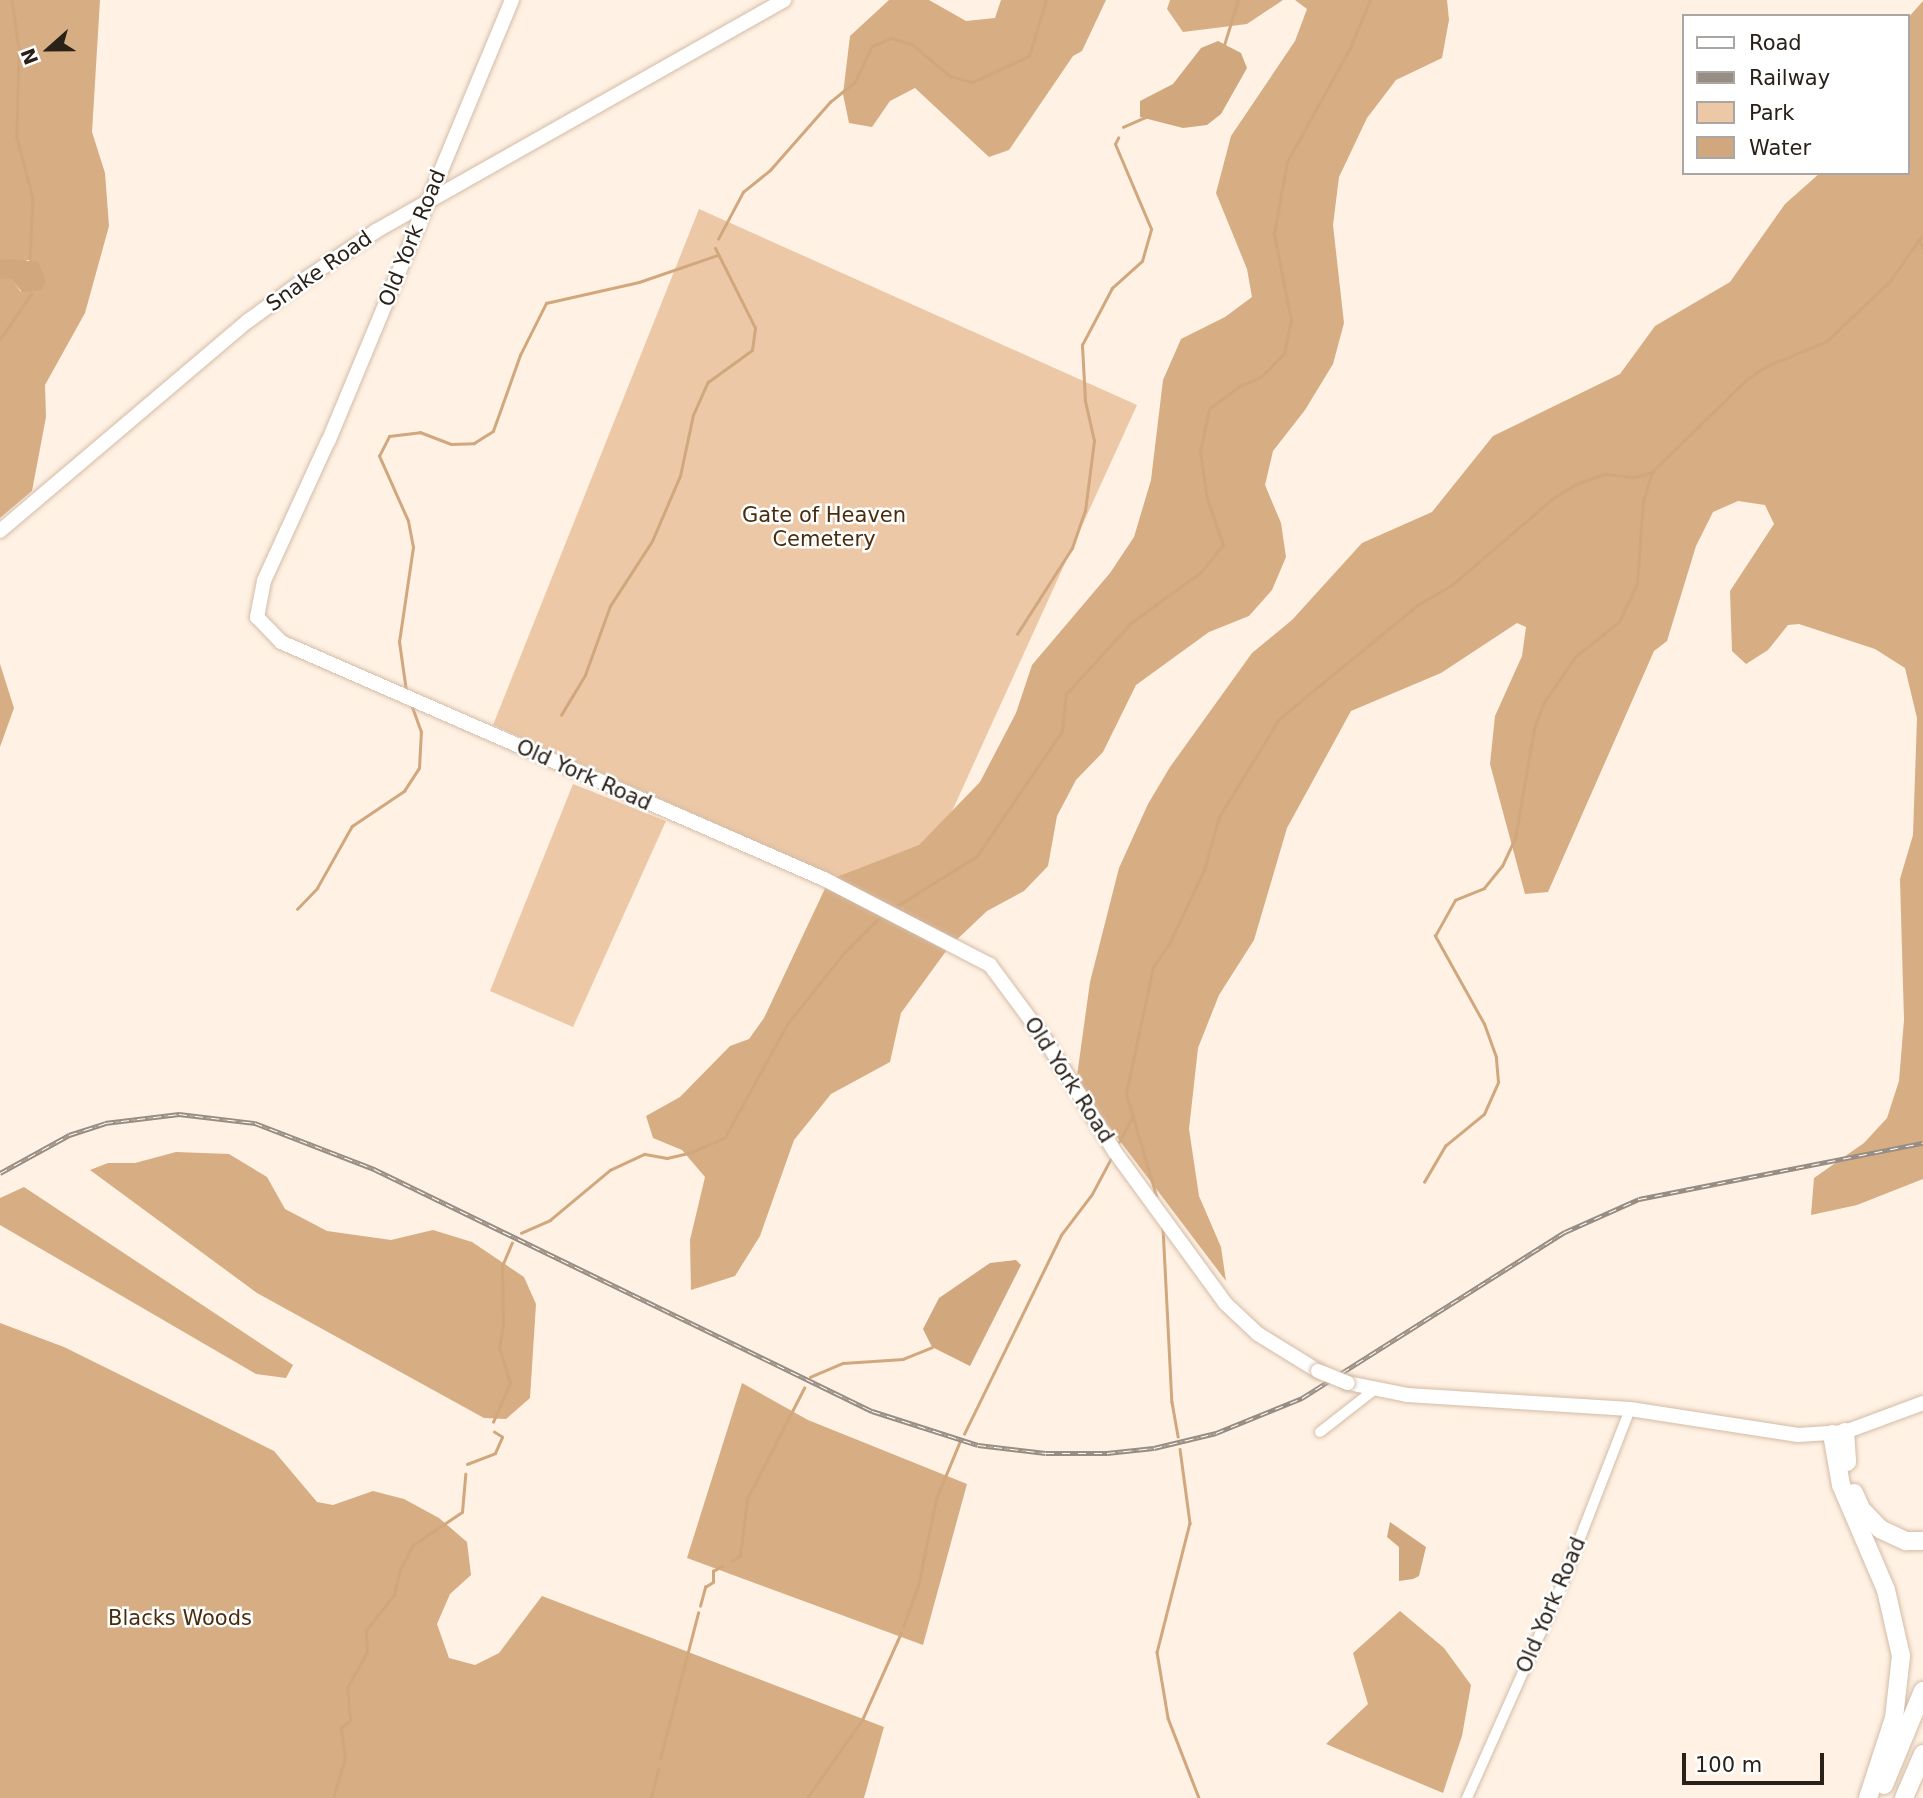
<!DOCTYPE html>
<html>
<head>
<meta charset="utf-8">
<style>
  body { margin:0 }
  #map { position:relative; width:1923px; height:1798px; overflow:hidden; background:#fff1e3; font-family:"DejaVu Sans",sans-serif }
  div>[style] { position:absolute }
  .green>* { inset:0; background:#ecc8a6 }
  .forest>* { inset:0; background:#d7ad84 }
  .water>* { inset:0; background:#d1a77e }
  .stream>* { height:2.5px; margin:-1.25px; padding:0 1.25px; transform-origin:1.25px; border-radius:1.25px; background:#d1a77e }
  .roads { filter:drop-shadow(0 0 2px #d3bca7) drop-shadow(0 0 2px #d3bca7) }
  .street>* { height:10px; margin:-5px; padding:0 5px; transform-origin:5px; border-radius:5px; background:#fff }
  .secondary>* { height:14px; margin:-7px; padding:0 7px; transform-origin:7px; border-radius:7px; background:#fff }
  .highway>* { height:18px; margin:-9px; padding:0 9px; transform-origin:9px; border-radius:9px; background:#fff }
  .rail>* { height:5px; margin-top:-2.5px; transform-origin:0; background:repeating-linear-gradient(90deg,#fff 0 8px,#988d82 0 16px); box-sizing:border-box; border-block:2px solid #988d82 }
  .bridges { filter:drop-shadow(0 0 2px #d3bca7) drop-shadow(0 0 2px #d3bca7) }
  .secondary-bridge>* { height:14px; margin:-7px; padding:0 7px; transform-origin:7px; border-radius:7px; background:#fff }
  span { translate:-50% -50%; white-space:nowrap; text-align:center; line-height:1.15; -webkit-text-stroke:5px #fff; paint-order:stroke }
  .street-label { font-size:21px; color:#2a2119 }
  .park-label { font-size:21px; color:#4a2d0d }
  .legend { position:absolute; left:1682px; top:14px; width:228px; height:161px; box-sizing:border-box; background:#fff; border:2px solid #aaa6a3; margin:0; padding:9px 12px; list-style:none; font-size:21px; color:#2a2119 }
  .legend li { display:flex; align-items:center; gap:14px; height:35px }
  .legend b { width:35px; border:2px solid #aaa6a3 }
  .north { position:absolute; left:14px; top:14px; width:70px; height:70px; -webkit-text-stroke:5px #fff; paint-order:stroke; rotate:249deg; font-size:19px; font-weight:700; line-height:28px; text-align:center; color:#2a2119 }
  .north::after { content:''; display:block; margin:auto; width:24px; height:32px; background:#2a2119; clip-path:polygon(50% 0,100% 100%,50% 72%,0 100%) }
  .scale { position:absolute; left:1682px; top:1753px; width:142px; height:32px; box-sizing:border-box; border:4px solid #2a2119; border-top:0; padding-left:9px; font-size:21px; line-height:24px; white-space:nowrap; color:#2a2119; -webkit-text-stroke:5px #fff; paint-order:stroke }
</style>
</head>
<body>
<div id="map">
  <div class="green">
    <div style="clip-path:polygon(699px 209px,1137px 405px,933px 853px,841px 879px,493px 725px)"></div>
    <div style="clip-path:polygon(573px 784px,666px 821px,573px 1027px,490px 991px)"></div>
  </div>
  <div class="forest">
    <div style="clip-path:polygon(0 0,100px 0,92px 132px,105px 173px,109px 226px,85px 313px,45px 385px,46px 417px,32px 491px,0 518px,0 279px,11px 278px,21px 292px,30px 259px,19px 264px,0 260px)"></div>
    <div style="clip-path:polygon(889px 0,929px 0,966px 21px,995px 18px,1001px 0,1106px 0,1082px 51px,1073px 56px,1009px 150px,989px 157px,915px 88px,890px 101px,872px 127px,849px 123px,843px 94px,850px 36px)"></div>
    <div style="clip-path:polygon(1170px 0,1283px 0,1247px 24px,1183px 32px,1167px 9px)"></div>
    <div style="clip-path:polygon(1295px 0,1447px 0,1449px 20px,1442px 58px,1396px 80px,1367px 118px,1339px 177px,1333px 225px,1344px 323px,1333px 364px,1305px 410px,1273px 451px,1265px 485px,1281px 523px,1286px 557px,1272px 590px,1249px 616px,1209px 632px,1136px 685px,1103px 752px,1076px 780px,1057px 816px,1048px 866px,1024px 891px,987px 911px,949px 947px,901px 1013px,890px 1062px,831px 1094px,794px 1140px,760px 1236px,735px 1276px,691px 1290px,690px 1240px,705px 1177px,682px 1150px,653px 1138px,646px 1116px,680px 1097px,730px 1046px,749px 1039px,764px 1018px,829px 880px,919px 845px,980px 782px,1016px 713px,1032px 665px,1110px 573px,1134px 537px,1151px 480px,1163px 380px,1181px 339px,1225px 317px,1252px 297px,1247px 269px,1216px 193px,1231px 136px,1295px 41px,1307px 9px)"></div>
    <div style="clip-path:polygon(1923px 1px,1923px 1179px,1857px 1205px,1811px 1215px,1814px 1178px,1864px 1143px,1887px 1118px,1899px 1081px,1904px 1020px,1900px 879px,1913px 835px,1917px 718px,1905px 668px,1875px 649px,1799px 624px,1788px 625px,1768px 650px,1746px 664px,1732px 651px,1730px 591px,1774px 524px,1765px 505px,1738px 501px,1713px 512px,1696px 546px,1667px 641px,1654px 651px,1548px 892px,1525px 894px,1490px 764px,1495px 716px,1522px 656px,1526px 627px,1517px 623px,1441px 673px,1351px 711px,1287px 828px,1254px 940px,1219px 995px,1198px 1048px,1189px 1129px,1199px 1196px,1221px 1247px,1226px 1281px,1076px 1083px,1090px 982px,1119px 868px,1148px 804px,1170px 767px,1252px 653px,1292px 620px,1362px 543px,1432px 512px,1493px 436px,1620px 374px,1655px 326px,1730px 282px,1785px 204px,1820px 173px,1907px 173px,1907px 19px)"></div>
    <div style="clip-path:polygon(0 664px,14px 708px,0 747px)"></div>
    <div style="clip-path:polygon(176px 1152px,229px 1154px,267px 1177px,285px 1209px,327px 1231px,391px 1240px,433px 1230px,472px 1242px,524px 1277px,536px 1304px,530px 1398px,506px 1419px,484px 1418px,257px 1293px,90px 1170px,108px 1163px,135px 1163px)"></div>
    <div style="clip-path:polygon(24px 1187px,293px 1365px,286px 1378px,256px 1374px,0 1225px,0 1198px)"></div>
    <div style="clip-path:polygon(0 1323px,64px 1347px,274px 1451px,317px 1502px,333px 1505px,373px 1491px,404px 1499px,439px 1518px,467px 1542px,471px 1575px,450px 1594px,437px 1624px,449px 1658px,475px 1665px,499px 1653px,542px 1596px,884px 1727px,864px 1798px,0 1798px)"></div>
    <div style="clip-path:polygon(742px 1383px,808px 1420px,967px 1484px,923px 1645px,687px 1558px)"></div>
    <div style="clip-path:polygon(1400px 1611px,1444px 1648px,1471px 1685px,1462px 1736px,1443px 1793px,1326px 1744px,1368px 1704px,1353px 1653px)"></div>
  </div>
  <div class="water">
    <div style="clip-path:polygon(1218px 41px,1241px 53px,1247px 68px,1221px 114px,1207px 125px,1183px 128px,1140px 117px,1140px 101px,1173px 84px,1201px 48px)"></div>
    <div style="clip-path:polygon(9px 259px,38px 262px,46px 281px,42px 290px,22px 292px,11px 279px,0 279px,0 260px)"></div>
    <div style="clip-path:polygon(1016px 1260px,1021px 1265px,970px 1366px,932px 1347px,923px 1329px,939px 1298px,990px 1263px)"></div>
    <div style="clip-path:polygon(1390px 1522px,1426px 1547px,1419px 1576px,1413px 1579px,1399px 1581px,1399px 1547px,1387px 1537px)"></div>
  </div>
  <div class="stream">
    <div style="left:12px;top:0;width:49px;rotate:81.7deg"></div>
    <div style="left:19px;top:48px;width:90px;rotate:91.3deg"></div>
    <div style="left:17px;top:138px;width:62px;rotate:75.1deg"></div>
    <div style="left:33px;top:198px;width:61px;rotate:92.8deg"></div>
    <div style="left:1224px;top:45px;width:47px;rotate:-72.7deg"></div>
    <div style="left:1123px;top:127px;width:24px;rotate:-24deg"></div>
    <div style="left:718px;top:239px;width:53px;rotate:-62deg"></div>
    <div style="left:743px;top:192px;width:35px;rotate:-39deg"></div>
    <div style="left:770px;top:170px;width:91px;rotate:-48.6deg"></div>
    <div style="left:830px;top:102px;width:32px;rotate:-39deg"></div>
    <div style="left:855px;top:82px;width:40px;rotate:-65deg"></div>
    <div style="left:872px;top:46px;width:21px;rotate:-23deg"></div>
    <div style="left:891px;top:38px;width:22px;rotate:16deg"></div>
    <div style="left:912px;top:44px;width:50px;rotate:40.1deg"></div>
    <div style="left:950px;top:76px;width:24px;rotate:15deg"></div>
    <div style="left:973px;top:82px;width:62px;rotate:-24.9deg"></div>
    <div style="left:1029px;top:56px;width:59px;rotate:-73.1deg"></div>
    <div style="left:1919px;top:239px;width:10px;rotate:66deg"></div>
    <div style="left:0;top:339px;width:55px;rotate:-55.4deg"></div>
    <div style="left:1017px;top:634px;width:102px;rotate:-57.4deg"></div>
    <div style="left:1072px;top:548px;width:39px;rotate:-71deg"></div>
    <div style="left:1085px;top:511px;width:71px;rotate:-82.7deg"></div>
    <div style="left:1094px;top:441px;width:41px;rotate:-102.7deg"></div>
    <div style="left:1085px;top:401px;width:56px;rotate:-93.1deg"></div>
    <div style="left:1082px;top:345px;width:64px;rotate:-62.2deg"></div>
    <div style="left:1112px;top:288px;width:40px;rotate:-42deg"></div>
    <div style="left:1142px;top:261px;width:33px;rotate:-74deg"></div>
    <div style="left:1151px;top:229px;width:92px;rotate:-113deg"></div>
    <div style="left:1115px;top:144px;width:7px;rotate:-63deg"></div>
    <div style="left:406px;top:691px;width:49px;rotate:-98.1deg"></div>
    <div style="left:399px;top:642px;width:96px;rotate:-81.6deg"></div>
    <div style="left:413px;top:547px;width:26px;rotate:-101deg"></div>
    <div style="left:408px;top:521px;width:71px;rotate:-114deg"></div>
    <div style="left:379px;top:456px;width:22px;rotate:-63deg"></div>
    <div style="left:389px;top:436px;width:31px;rotate:-7deg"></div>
    <div style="left:420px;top:432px;width:33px;rotate:21deg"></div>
    <div style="left:451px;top:444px;width:23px;rotate:-2deg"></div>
    <div style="left:474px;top:443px;width:22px;rotate:-32deg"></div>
    <div style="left:493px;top:431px;width:81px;rotate:-70.4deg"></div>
    <div style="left:520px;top:355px;width:58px;rotate:-63.4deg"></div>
    <div style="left:546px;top:303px;width:95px;rotate:-12.7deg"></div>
    <div style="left:639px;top:282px;width:83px;rotate:-18.9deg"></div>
    <div style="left:561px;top:715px;width:47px;rotate:-59deg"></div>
    <div style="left:585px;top:675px;width:73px;rotate:-70.1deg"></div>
    <div style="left:610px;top:606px;width:77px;rotate:-57.1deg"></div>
    <div style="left:652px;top:541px;width:71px;rotate:-66.7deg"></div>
    <div style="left:680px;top:476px;width:62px;rotate:-78deg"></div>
    <div style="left:693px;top:415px;width:36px;rotate:-66deg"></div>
    <div style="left:708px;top:382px;width:54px;rotate:-36deg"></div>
    <div style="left:752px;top:350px;width:22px;rotate:-82deg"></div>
    <div style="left:755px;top:328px;width:89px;rotate:-116.6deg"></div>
    <div style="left:897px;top:906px;width:94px;rotate:-32deg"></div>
    <div style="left:977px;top:856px;width:151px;rotate:-55.8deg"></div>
    <div style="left:1062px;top:731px;width:37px;rotate:-84deg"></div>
    <div style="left:1066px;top:694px;width:98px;rotate:-47.5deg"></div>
    <div style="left:1132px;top:622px;width:85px;rotate:-35.9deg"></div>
    <div style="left:1201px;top:572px;width:35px;rotate:-51deg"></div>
    <div style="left:1223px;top:545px;width:49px;rotate:-109.2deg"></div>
    <div style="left:1207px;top:499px;width:48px;rotate:-98.5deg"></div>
    <div style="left:1200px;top:452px;width:44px;rotate:-78.2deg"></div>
    <div style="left:1209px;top:409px;width:39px;rotate:-37deg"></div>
    <div style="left:1240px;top:386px;width:24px;rotate:-24deg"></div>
    <div style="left:1262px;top:376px;width:32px;rotate:-46deg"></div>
    <div style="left:1284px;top:353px;width:33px;rotate:-78deg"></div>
    <div style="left:1291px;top:321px;width:89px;rotate:-101.1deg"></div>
    <div style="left:1274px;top:234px;width:73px;rotate:-79.8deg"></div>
    <div style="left:1287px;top:162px;width:130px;rotate:-61.1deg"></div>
    <div style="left:1350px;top:48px;width:52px;rotate:-67.4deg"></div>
    <div style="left:297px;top:909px;width:29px;rotate:-46deg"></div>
    <div style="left:317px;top:888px;width:71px;rotate:-60.6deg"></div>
    <div style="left:352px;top:826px;width:63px;rotate:-33.9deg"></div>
    <div style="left:404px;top:791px;width:27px;rotate:-57deg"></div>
    <div style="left:419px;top:768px;width:36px;rotate:-87deg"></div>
    <div style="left:421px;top:732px;width:27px;rotate:-110deg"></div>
    <div style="left:1119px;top:1142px;width:30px;rotate:-62deg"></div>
    <div style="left:1424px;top:1182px;width:42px;rotate:-59.7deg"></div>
    <div style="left:1445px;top:1146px;width:50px;rotate:-39.4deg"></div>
    <div style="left:1484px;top:1114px;width:35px;rotate:-66deg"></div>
    <div style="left:1498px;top:1082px;width:25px;rotate:-95deg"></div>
    <div style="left:1496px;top:1057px;width:35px;rotate:-110deg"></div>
    <div style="left:1484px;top:1024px;width:101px;rotate:-119.1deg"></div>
    <div style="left:1435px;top:936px;width:41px;rotate:-60.9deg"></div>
    <div style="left:1455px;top:900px;width:31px;rotate:-22deg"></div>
    <div style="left:1484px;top:888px;width:28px;rotate:-51deg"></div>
    <div style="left:1502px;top:866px;width:31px;rotate:-65deg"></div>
    <div style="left:1515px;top:838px;width:111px;rotate:-80.1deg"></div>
    <div style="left:1534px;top:729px;width:27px;rotate:-70deg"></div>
    <div style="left:1543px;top:704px;width:57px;rotate:-55.8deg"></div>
    <div style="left:1575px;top:657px;width:56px;rotate:-38.5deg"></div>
    <div style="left:1619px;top:622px;width:42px;rotate:-64.7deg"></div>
    <div style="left:1637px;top:584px;width:83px;rotate:-85.9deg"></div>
    <div style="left:1643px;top:501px;width:30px;rotate:-73deg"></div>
    <div style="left:1156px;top:1196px;width:106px;rotate:-106.4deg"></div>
    <div style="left:1126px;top:1094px;width:130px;rotate:-78deg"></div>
    <div style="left:1153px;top:967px;width:28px;rotate:-55deg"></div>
    <div style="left:1169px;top:944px;width:82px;rotate:-64.7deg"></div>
    <div style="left:1204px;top:870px;width:55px;rotate:-74.2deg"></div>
    <div style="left:1219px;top:817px;width:115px;rotate:-58.5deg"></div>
    <div style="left:1279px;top:719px;width:181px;rotate:-39.4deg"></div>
    <div style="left:1419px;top:604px;width:39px;rotate:-30deg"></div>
    <div style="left:1453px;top:584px;width:130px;rotate:-40.6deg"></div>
    <div style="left:1552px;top:499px;width:28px;rotate:-32deg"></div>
    <div style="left:1576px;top:484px;width:31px;rotate:-19deg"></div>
    <div style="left:1605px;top:474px;width:30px;rotate:6deg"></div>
    <div style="left:1635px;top:477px;width:18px;rotate:-16deg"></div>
    <div style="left:1652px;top:472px;width:133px;rotate:-44.4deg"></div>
    <div style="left:1747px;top:379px;width:24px;rotate:-33deg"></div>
    <div style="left:1767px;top:366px;width:65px;rotate:-22.6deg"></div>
    <div style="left:1827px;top:341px;width:87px;rotate:-43.6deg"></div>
    <div style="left:1890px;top:281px;width:57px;rotate:-54.9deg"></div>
    <div style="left:1163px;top:1227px;width:175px;rotate:87.1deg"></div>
    <div style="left:1172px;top:1402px;width:35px;rotate:80deg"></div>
    <div style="left:521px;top:1233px;width:32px;rotate:-24deg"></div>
    <div style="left:550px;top:1220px;width:78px;rotate:-39.8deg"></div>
    <div style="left:610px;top:1170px;width:38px;rotate:-25deg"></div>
    <div style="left:645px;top:1154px;width:22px;rotate:10deg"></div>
    <div style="left:667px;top:1158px;width:26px;rotate:-13deg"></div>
    <div style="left:692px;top:1152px;width:36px;rotate:-24deg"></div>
    <div style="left:725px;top:1137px;width:130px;rotate:-61.1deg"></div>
    <div style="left:788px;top:1023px;width:87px;rotate:-51.5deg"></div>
    <div style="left:842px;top:955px;width:55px;rotate:-45deg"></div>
    <div style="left:810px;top:1377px;width:36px;rotate:-23deg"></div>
    <div style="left:843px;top:1363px;width:60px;rotate:-3.8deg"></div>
    <div style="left:903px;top:1359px;width:31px;rotate:-22deg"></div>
    <div style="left:493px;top:1422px;width:43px;rotate:-66.4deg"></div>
    <div style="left:510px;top:1383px;width:37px;rotate:-107deg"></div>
    <div style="left:499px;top:1348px;width:22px;rotate:-80deg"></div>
    <div style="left:503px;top:1326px;width:60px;rotate:-91deg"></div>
    <div style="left:502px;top:1266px;width:25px;rotate:-67deg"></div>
    <div style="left:964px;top:1434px;width:221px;rotate:-64deg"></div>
    <div style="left:1061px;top:1235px;width:51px;rotate:-52.9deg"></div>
    <div style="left:1092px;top:1194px;width:40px;rotate:-62deg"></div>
    <div style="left:1180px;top:1449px;width:75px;rotate:82.3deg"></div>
    <div style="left:1190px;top:1523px;width:133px;rotate:104.3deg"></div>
    <div style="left:1157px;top:1652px;width:67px;rotate:80.5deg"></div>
    <div style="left:1168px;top:1718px;width:86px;rotate:68.8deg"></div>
    <div style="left:467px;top:1464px;width:30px;rotate:-21deg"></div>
    <div style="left:495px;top:1453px;width:17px;rotate:-66deg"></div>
    <div style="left:502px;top:1437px;width:9px;rotate:-148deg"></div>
    <div style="left:731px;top:1561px;width:10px;rotate:-29deg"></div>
    <div style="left:740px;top:1556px;width:57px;rotate:-83deg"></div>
    <div style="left:747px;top:1499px;width:125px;rotate:-62.8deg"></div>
    <div style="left:700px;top:1606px;width:20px;rotate:-75deg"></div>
    <div style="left:705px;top:1587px;width:9px;rotate:-32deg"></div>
    <div style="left:713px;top:1582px;width:11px;rotate:-90deg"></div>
    <div style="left:713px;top:1571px;width:10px;rotate:-29deg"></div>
    <div style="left:903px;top:1627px;width:44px;rotate:-69.9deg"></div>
    <div style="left:918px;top:1586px;width:89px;rotate:-78.3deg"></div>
    <div style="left:936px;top:1499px;width:63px;rotate:-67.5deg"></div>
    <div style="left:660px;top:1759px;width:151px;rotate:-75.4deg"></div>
    <div style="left:333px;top:1798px;width:42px;rotate:-73.3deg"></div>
    <div style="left:345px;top:1758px;width:30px;rotate:-98deg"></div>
    <div style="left:341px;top:1728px;width:12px;rotate:-42deg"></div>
    <div style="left:350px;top:1720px;width:32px;rotate:-95deg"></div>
    <div style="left:347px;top:1688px;width:41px;rotate:-60.9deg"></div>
    <div style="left:367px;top:1652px;width:22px;rotate:-93deg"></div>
    <div style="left:366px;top:1630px;width:45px;rotate:-51.3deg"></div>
    <div style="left:394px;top:1595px;width:26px;rotate:-77deg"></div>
    <div style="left:400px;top:1570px;width:28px;rotate:-63deg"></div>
    <div style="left:413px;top:1545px;width:59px;rotate:-34deg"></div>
    <div style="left:462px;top:1512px;width:38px;rotate:-85deg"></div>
    <div style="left:651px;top:1798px;width:30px;rotate:-76deg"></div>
    <div style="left:807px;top:1798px;width:95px;rotate:-54.8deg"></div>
    <div style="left:862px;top:1720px;width:95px;rotate:-65.9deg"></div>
  </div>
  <div class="roads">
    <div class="street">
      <div style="left:1320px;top:1432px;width:68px;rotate:-37.9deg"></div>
      <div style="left:1467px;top:1798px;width:231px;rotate:-66deg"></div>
      <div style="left:1561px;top:1587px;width:191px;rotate:-68.8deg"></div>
    </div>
    <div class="secondary">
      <div style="left:512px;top:0;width:478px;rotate:112.6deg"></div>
      <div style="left:328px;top:441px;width:154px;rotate:114.6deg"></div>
      <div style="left:264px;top:581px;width:37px;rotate:101deg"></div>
      <div style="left:257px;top:617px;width:35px;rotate:46deg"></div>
      <div style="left:281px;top:642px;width:592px;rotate:23.58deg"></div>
      <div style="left:824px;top:879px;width:187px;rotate:27.4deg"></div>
      <div style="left:990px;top:965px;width:91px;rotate:53.5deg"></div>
      <div style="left:1044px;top:1038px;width:134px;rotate:58.1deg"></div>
      <div style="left:1115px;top:1152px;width:188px;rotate:53.9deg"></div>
      <div style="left:1226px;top:1304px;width:44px;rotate:43.2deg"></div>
      <div style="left:1258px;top:1334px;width:70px;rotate:31.7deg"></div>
      <div style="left:0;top:531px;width:325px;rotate:-40.3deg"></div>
      <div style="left:248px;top:321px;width:69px;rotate:-36.2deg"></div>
      <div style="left:304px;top:280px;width:87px;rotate:-34.2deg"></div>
      <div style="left:376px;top:231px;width:469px;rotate:-29.5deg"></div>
      <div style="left:1348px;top:1383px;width:60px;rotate:11.5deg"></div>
      <div style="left:1407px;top:1395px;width:223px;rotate:3.6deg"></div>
      <div style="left:1630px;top:1409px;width:170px;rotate:8.8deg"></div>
      <div style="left:1798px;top:1435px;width:47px;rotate:-3.7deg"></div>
      <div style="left:1845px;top:1432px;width:83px;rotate:-20.4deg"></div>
    </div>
    <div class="highway">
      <div style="left:1845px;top:1432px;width:30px;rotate:86deg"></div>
      <div style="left:1832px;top:1434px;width:52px;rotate:80deg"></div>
      <div style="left:1841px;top:1485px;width:114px;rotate:66.8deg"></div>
      <div style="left:1886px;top:1590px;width:68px;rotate:77.2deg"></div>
      <div style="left:1901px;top:1656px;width:62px;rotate:96.4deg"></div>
      <div style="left:1894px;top:1718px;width:84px;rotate:108deg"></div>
      <div style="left:1854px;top:1493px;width:17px;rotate:66deg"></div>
      <div style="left:1861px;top:1509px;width:28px;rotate:46deg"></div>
      <div style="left:1880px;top:1529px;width:29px;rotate:25deg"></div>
      <div style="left:1906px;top:1541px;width:17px"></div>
      <div style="left:1884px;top:1785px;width:102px;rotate:-67.5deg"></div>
      <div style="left:1904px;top:1798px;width:48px;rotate:-66.6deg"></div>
    </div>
  </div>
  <div class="rail">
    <div style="left:0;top:1173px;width:79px;rotate:-28.8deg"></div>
    <div style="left:69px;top:1135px;width:38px;rotate:-18deg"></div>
    <div style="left:105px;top:1123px;width:75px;rotate:-6.9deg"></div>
    <div style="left:179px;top:1114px;width:77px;rotate:6.8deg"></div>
    <div style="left:255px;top:1123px;width:128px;rotate:21.1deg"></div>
    <div style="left:374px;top:1169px;width:554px;rotate:25.92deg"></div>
    <div style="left:872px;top:1411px;width:111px;rotate:17.8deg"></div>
    <div style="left:978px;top:1445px;width:68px;rotate:6.7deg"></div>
    <div style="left:1046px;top:1453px;width:61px"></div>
    <div style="left:1107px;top:1453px;width:47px;rotate:-6.1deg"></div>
    <div style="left:1154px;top:1448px;width:64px;rotate:-13.6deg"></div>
    <div style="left:1216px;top:1433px;width:93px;rotate:-22.1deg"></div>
    <div style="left:1302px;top:1398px;width:311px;rotate:-32.3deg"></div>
    <div style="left:1565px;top:1232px;width:81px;rotate:-24deg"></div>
    <div style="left:1639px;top:1199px;width:289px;rotate:-11.2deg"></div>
  </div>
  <div class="bridges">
    <div class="secondary-bridge">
      <div style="left:1318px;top:1371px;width:32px;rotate:22deg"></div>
    </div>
  </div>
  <div class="street-label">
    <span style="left:412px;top:238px;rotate:-68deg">Old York Road</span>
    <span style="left:319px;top:271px;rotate:-35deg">Snake Road</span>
    <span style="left:584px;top:775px;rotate:24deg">Old York Road</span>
    <span style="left:1069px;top:1080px;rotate:57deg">Old York Road</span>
    <span style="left:1551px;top:1605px;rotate:-67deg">Old York Road</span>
  </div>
  <div class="park-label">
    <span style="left:824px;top:527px">Gate of Heaven<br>Cemetery</span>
    <span style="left:180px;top:1618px">Blacks Woods</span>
  </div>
  <ul class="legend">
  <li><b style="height:9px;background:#fff"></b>Road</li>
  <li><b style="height:9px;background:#988d82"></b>Railway</li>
  <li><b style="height:19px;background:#ecc8a6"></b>Park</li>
  <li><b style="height:19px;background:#d1a77e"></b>Water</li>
  </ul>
  <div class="north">N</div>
  <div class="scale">100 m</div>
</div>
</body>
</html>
